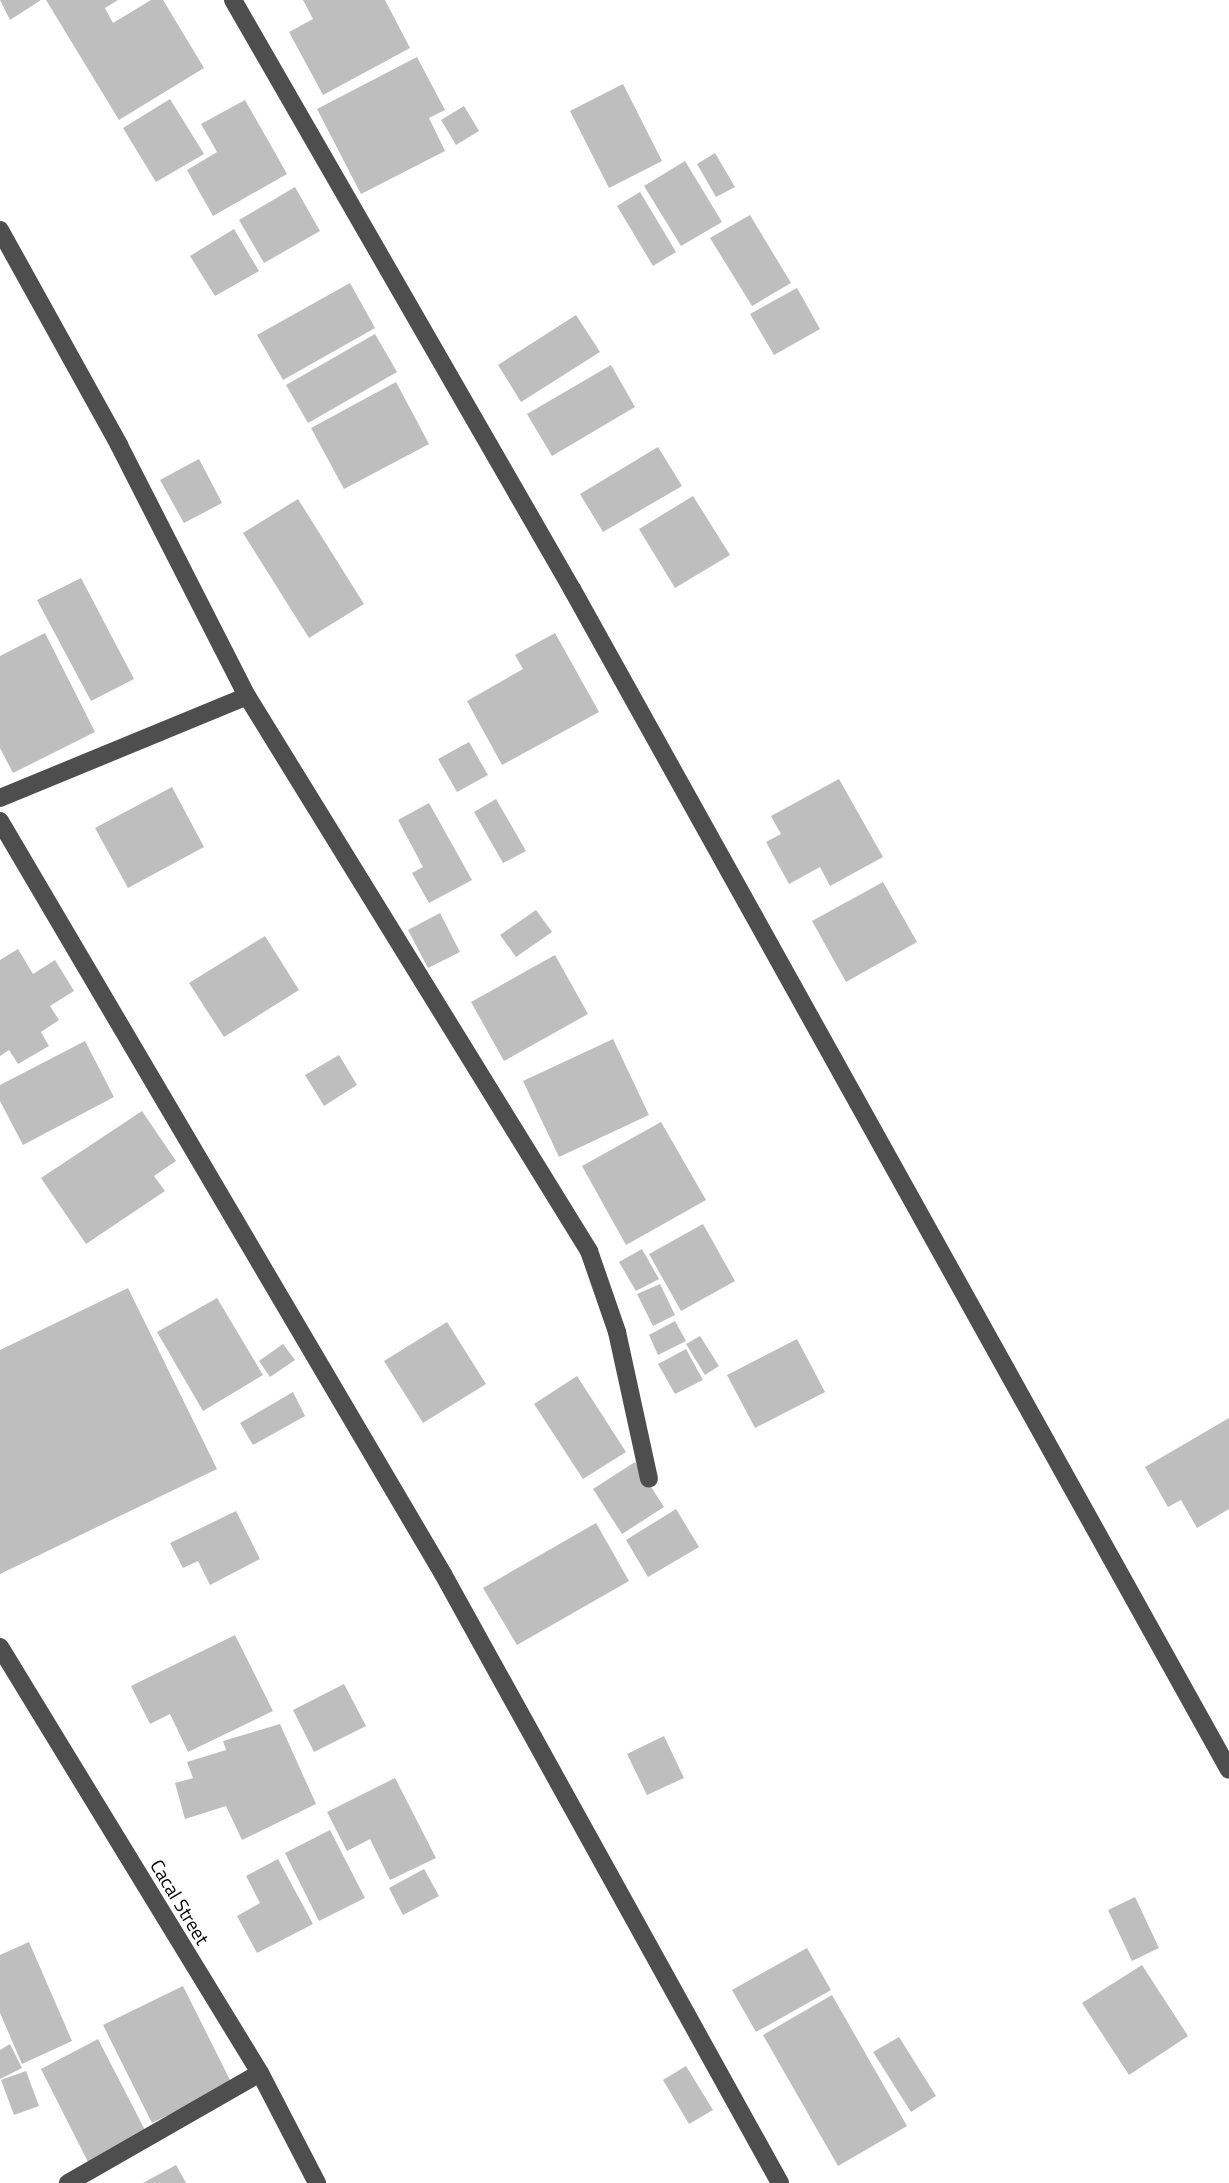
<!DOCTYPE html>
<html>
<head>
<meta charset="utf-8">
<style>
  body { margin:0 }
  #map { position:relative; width:1229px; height:2183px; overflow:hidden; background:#fff; font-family:"Titillium Web",sans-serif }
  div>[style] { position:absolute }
  .building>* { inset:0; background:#bebebe }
  .minor>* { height:18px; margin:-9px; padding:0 9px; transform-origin:9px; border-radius:9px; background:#4e4e4e }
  span { translate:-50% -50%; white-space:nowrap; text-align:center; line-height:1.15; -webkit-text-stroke:5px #fff; paint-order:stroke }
  .street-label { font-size:19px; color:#000 }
</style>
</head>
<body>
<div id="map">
  <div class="building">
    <div style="clip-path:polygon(0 0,41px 0,10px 20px)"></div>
    <div style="clip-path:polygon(46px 0,118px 0,105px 8px,113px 23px,151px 0,163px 0,204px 68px,119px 120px)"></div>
    <div style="clip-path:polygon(303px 0,385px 0,410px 48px,323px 95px,289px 32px,313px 19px)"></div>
    <div style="clip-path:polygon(417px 57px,445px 110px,429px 118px,445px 151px,361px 194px,317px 109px)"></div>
    <div style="clip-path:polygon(623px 84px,662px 161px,609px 188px,570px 111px)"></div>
    <div style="clip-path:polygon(170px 99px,204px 154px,156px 182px,123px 128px)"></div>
    <div style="clip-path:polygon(245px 100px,287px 174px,213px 216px,187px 170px,217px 152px,201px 124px)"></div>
    <div style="clip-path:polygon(464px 106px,479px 131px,456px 145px,441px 120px)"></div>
    <div style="clip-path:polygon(715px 153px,735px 187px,716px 197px,697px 164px)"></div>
    <div style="clip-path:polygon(685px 161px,722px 222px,681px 246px,644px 186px)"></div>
    <div style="clip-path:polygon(295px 187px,320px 231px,264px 263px,239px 220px)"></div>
    <div style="clip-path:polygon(640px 192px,676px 252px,653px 266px,617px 206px)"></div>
    <div style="clip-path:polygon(750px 215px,791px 283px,752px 306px,710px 238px)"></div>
    <div style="clip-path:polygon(234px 229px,259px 271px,215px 296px,190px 256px)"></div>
    <div style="clip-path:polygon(350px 283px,375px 328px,283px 380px,257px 335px)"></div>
    <div style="clip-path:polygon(797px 288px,820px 329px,774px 355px,750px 314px)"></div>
    <div style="clip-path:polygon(576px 315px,600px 352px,521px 402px,498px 365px)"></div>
    <div style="clip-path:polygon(375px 334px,397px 372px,308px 423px,286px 385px)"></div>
    <div style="clip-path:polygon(611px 365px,635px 407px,552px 456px,527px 414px)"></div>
    <div style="clip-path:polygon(396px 382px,429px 444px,344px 489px,311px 428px)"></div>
    <div style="clip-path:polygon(658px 447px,682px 486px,603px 532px,580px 494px)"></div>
    <div style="clip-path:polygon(199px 459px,222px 503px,184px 523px,160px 480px)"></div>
    <div style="clip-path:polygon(693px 496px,730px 555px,675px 588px,639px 529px)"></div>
    <div style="clip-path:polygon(298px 499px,364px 604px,309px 638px,243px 533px)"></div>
    <div style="clip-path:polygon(81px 578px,134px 679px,91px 701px,37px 600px)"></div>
    <div style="clip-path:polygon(45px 633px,95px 732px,13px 773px,0 748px,0 656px)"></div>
    <div style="clip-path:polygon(555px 633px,599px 712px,502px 765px,467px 701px,523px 669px,515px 655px)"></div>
    <div style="clip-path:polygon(469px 742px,488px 775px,457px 792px,438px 759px)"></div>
    <div style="clip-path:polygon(839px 779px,883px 857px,830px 886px,820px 867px,789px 884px,766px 842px,781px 834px,771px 816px)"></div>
    <div style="clip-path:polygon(172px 787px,204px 847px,128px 888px,95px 828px)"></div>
    <div style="clip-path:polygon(496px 799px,526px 851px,503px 863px,474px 812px)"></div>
    <div style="clip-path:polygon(429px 803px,472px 880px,429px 903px,412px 873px,423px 867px,398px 820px)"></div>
    <div style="clip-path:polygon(883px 882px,917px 942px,846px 982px,812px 921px)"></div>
    <div style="clip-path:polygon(536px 910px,552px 932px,516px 957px,500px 935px)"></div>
    <div style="clip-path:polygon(440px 913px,460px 952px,428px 968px,408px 930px)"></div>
    <div style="clip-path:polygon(265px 936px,299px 990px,224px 1037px,189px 983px)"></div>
    <div style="clip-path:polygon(18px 949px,33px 974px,55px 960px,74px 991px,50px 1006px,59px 1020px,41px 1032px,49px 1046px,18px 1064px,9px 1050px,0 1056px,0 960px)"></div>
    <div style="clip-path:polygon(555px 955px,588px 1014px,504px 1061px,471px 1002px)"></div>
    <div style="clip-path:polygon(613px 1039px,649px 1115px,559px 1157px,523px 1081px)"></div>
    <div style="clip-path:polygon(85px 1041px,114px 1097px,23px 1145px,0 1101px,0 1085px)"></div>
    <div style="clip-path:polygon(339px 1055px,357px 1085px,324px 1106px,305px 1075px)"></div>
    <div style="clip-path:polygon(142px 1111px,176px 1161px,154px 1176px,165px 1191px,86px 1244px,41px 1178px)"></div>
    <div style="clip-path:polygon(661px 1122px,706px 1200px,626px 1245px,582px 1166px)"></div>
    <div style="clip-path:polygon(703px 1224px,735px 1281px,681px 1311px,649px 1254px)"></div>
    <div style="clip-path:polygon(642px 1249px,659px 1279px,636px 1291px,619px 1262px)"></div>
    <div style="clip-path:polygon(660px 1284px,675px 1315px,653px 1326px,637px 1294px)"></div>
    <div style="clip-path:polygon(128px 1288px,217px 1469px,0 1574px,0 1350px)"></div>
    <div style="clip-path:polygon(217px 1298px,263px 1375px,203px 1411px,157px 1332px)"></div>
    <div style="clip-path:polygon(675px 1321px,686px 1341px,658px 1355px,649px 1335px)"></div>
    <div style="clip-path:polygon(447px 1322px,486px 1384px,423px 1423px,384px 1361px)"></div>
    <div style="clip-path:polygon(700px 1336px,719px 1366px,705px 1375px,686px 1344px)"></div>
    <div style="clip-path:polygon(797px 1339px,825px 1392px,755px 1428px,727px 1375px)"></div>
    <div style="clip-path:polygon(283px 1344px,295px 1360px,270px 1377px,259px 1361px)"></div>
    <div style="clip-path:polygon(686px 1349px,703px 1380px,675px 1394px,658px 1364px)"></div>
    <div style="clip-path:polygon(577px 1376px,626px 1452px,583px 1479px,534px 1404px)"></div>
    <div style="clip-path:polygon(293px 1392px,305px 1416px,253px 1445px,240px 1423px)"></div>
    <div style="clip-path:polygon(1229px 1418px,1229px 1509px,1197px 1528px,1181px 1500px,1168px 1507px,1145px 1467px)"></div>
    <div style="clip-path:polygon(635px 1462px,664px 1507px,622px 1534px,593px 1489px)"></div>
    <div style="clip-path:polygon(676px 1509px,699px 1547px,648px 1577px,626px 1540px)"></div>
    <div style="clip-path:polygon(236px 1511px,260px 1559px,210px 1585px,198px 1561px,183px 1568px,170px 1543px)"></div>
    <div style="clip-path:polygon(596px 1523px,629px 1581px,517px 1645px,483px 1588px)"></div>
    <div style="clip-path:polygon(235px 1635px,273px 1711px,188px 1752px,170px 1714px,150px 1724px,131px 1686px)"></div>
    <div style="clip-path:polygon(344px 1684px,366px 1726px,314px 1752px,293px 1710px)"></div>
    <div style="clip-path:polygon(280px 1724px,316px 1804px,242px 1840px,226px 1806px,185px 1819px,175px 1783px,193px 1778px,187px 1762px,226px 1750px,223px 1741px)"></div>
    <div style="clip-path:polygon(664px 1736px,684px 1778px,647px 1795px,627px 1754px)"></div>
    <div style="clip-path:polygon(395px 1778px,436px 1858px,390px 1880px,370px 1839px,347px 1851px,327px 1812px)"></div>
    <div style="clip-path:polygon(330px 1830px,365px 1898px,319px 1921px,285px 1853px)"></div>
    <div style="clip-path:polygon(278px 1859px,313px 1924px,257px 1953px,237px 1916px,260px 1903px,246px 1876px)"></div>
    <div style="clip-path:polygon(424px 1869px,439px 1896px,403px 1915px,389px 1888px)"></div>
    <div style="clip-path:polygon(1135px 1897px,1159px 1948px,1132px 1961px,1108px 1910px)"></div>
    <div style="clip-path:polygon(29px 1942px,72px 2041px,22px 2064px,0 2013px,0 1955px)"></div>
    <div style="clip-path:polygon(807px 1948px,831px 1990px,756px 2032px,732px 1990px)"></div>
    <div style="clip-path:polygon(1142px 1965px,1188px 2036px,1129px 2075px,1082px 2003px)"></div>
    <div style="clip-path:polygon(183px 1986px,232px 2084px,152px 2123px,103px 2025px)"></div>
    <div style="clip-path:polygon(832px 1995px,907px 2126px,838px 2166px,763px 2035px)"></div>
    <div style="clip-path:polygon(899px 2037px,936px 2096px,911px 2112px,873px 2052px)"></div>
    <div style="clip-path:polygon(98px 2039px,146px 2132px,88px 2162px,41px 2069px)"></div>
    <div style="clip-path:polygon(10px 2044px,22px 2068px,0 2079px,0 2050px)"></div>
    <div style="clip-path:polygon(686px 2066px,713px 2110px,689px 2124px,663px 2080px)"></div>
    <div style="clip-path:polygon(26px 2071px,39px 2106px,14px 2115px,1px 2080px)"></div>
    <div style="clip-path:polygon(176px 2165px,186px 2183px,143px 2183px)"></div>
  </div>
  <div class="minor">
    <div style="left:233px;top:0;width:680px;rotate:60.08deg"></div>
    <div style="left:572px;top:589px;width:1351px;rotate:60.91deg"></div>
    <div style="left:0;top:230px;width:246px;rotate:61deg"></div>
    <div style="left:119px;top:445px;width:282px;rotate:63deg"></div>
    <div style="left:0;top:798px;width:267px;rotate:-22.4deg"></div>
    <div style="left:247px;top:696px;width:652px;rotate:58.36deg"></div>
    <div style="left:589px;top:1251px;width:86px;rotate:70.9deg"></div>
    <div style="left:617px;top:1332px;width:150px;rotate:77.7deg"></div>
    <div style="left:0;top:821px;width:874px;rotate:59.53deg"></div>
    <div style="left:443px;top:1574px;width:696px;rotate:61.04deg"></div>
    <div style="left:0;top:1647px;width:499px;rotate:58.6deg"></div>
    <div style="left:260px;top:2073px;width:124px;rotate:62.6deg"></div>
    <div style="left:68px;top:2183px;width:221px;rotate:-29.8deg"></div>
  </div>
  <div class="street-label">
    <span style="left:180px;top:1902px;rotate:59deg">Cacal Street</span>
  </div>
</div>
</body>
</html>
